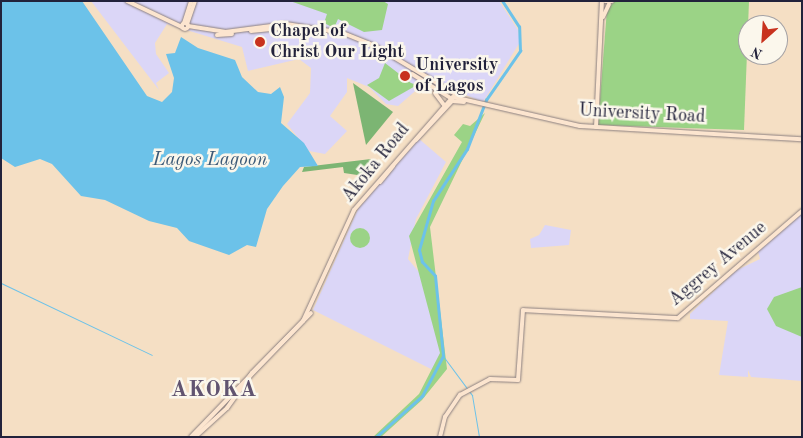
<!DOCTYPE html>
<html>
<head>
<meta charset="utf-8">
<style>
  body { margin:0 }
  #map { position:relative; width:803px; height:438px; overflow:hidden; background:#f5dfc4; font-family:"Old Standard TT",serif }
  div>[style] { position:absolute }
  .built>* { inset:0; background:#dbd6f7 }
  .green>* { inset:0; background:#9bd386 }
  .round { border-radius:50% }
  .forest>* { inset:0; background:#7cb573 }
  .water>* { inset:0; background:#6cc2e9 }
  .stream>* { height:1px; margin:-0.5px; padding:0 0.5px; transform-origin:0.5px; border-radius:0.5px; background:#6cc2e9 }
  .canal>* { height:2.5px; margin:-1.25px; padding:0 1.25px; transform-origin:1.25px; border-radius:1.25px; background:#6cc2e9 }
  .roads { filter:drop-shadow(0 0 1px #8c8080) drop-shadow(0 0 1px #8c8080) }
  .secondary>* { height:4px; margin:-2px; padding:0 2px; transform-origin:2px; border-radius:2px; background:#fce5cf }
  .secondary>.ring { margin:-2px; padding:0; box-sizing:content-box; background:none; border:4px solid #fce5cf; border-radius:50% }
  .dots>* { width:14px; height:14px; translate:-50% -50%; box-sizing:border-box; border:2px solid #fbf7ec; border-radius:50% }
  span { translate:-50% -50%; white-space:nowrap; text-align:center; line-height:1.15; -webkit-text-stroke:5px #fbf7ec; paint-order:stroke }
  .poi-label { font-size:18px; color:#22223b; font-weight:700 }
  .left { translate:0 -50%; text-align:left }
  .street-label { font-size:18px; color:#22223b }
  .water-label { font-size:19px; color:#3c5a78; font-style:italic }
  .district-label { font-size:22px; color:#615470; font-weight:700; letter-spacing:1px }
  .frame { position:absolute; inset:0; border:2px solid #22223b; pointer-events:none }
  .north { position:absolute; left:738px; top:15px; width:50px; height:50px; box-sizing:border-box; background:#fbf7ec; border:1px solid #a4a2a5; border-radius:50%; rotate:206deg; font-size:14px; font-weight:700; line-height:20px; text-align:center; color:#22223b }
  .north::after { content:''; display:block; margin:auto; width:18px; height:22px; background:#c8321e; clip-path:polygon(50% 0,100% 100%,50% 72%,0 100%) }
</style>
</head>
<body>
<div id="map">
  <div class="built">
    <div style="clip-path:polygon(91px 1px,499px 1px,518px 30px,520px 42px,483px 102px,438px 84px,430px 93px,421px 86px,398px 106px,386px 104px,369px 87px,347px 78px,347px 92px,330px 116px,347px 131px,325px 154px,309px 151px,287px 124px,310px 93px,311px 68px,299px 59px,248px 71px,242px 47px,167px 24px,155px 43px,156px 54px,169px 73px,156px 83px,159px 90px)"></div>
    <div style="clip-path:polygon(418px 138px,446px 162px,416px 219px,408px 259px,424px 278px,441px 355px,433px 370px,313px 310px,358px 209px)"></div>
    <div style="clip-path:polygon(802px 213px,802px 381px,751px 377px,748px 370px,748px 377px,719px 375px,728px 321px,690px 319px,690px 314px,735px 271px,760px 259px,758px 251px)"></div>
    <div style="clip-path:polygon(545px 225px,571px 230px,569px 245px,531px 248px,530px 239px,539px 235px)"></div>
  </div>
  <div class="green">
    <div style="clip-path:polygon(290px 1px,383px 1px,388px 4px,382px 30px,364px 32px,338px 19px,334px 28px,324px 23px,327px 14px)"></div>
    <div style="clip-path:polygon(615px 1px,749px 1px,744px 130px,598px 125px,607px 9px)"></div>
    <div style="clip-path:polygon(385px 63px,411px 83px,417px 85px,389px 101px,367px 85px,379px 78px)"></div>
    <div style="clip-path:polygon(485px 113px,430px 227px,447px 369px,422px 400px,381px 437px,373px 437px,419px 394px,440px 353px,409px 236px,462px 142px,454px 135px,463px 124px,470px 126px)"></div>
    <div class="round" style="left:350px;top:228px;width:20px;height:20px"></div>
    <div style="clip-path:polygon(802px 287px,802px 337px,776px 326px,767px 309px,774px 297px)"></div>
  </div>
  <div class="forest">
    <div style="clip-path:polygon(353px 83px,393px 112px,366px 145px)"></div>
    <div style="clip-path:polygon(371px 159px,364px 176px,344px 173px,343px 167px,302px 172px,304px 167px)"></div>
  </div>
  <div class="water">
    <div style="clip-path:polygon(1px 1px,82px 1px,147px 96px,162px 102px,172px 92px,174px 78px,166px 54px,175px 53px,181px 37px,198px 48px,235px 60px,242px 77px,258px 92px,271px 94px,280px 87px,284px 97px,281px 123px,304px 143px,318px 166px,300px 167px,283px 186px,267px 209px,256px 247px,247px 245px,229px 255px,189px 241px,177px 228px,149px 221px,105px 200px,81px 196px,52px 164px,40px 159px,15px 167px,1px 158px)"></div>
  </div>
  <div class="stream">
    <div style="left:1px;top:283px;width:167px;rotate:25.5deg"></div>
    <div style="left:443px;top:356px;width:49px;rotate:53.4deg"></div>
    <div style="left:472px;top:395px;width:43px;rotate:80.5deg"></div>
  </div>
  <div class="canal">
    <div style="left:376px;top:437px;width:62px;rotate:-41.7deg"></div>
    <div style="left:422px;top:396px;width:45px;rotate:-62.3deg"></div>
    <div style="left:443px;top:356px;width:80px;rotate:-95.7deg"></div>
    <div style="left:435px;top:276px;width:19px;rotate:-133deg"></div>
    <div style="left:422px;top:262px;width:12px;rotate:-104deg"></div>
    <div style="left:419px;top:250px;width:51px;rotate:-74.1deg"></div>
    <div style="left:433px;top:201px;width:62px;rotate:-56.8deg"></div>
    <div style="left:467px;top:149px;width:53px;rotate:-68.8deg"></div>
    <div style="left:486px;top:100px;width:60px;rotate:-55.2deg"></div>
    <div style="left:520px;top:51px;width:24px;rotate:-92deg"></div>
    <div style="left:519px;top:27px;width:31px;rotate:-123deg"></div>
  </div>
  <div class="roads">
    <div class="secondary">
      <div style="left:127px;top:1px;width:61px;rotate:25.3deg"></div>
      <div style="left:605px;top:1px;width:7px"></div>
      <div style="left:603px;top:17px;width:14px;rotate:-65deg"></div>
      <div style="left:184px;top:23px;width:23px;rotate:-72deg"></div>
      <div class="ring" style="left:182px;top:23px;width:2px;height:2px"></div>
      <div style="left:187px;top:24px;width:24px;rotate:-71deg"></div>
      <div style="left:188px;top:26px;width:37px;rotate:9deg"></div>
      <div style="left:225px;top:32px;width:62px;rotate:-7.5deg"></div>
      <div style="left:286px;top:24px;width:58px;rotate:9deg"></div>
      <div style="left:343px;top:33px;width:35px;rotate:22deg"></div>
      <div style="left:375px;top:46px;width:98px;rotate:30.8deg"></div>
      <div style="left:251px;top:31px;width:40px;rotate:-5.7deg"></div>
      <div style="left:217px;top:35px;width:15px;rotate:-4deg"></div>
      <div style="left:412px;top:74px;width:47px;rotate:32deg"></div>
      <div style="left:435px;top:93px;width:15px;rotate:53deg"></div>
      <div style="left:596px;top:127px;width:126px;rotate:-87.3deg"></div>
      <div style="left:416px;top:140px;width:53px;rotate:-47.3deg"></div>
      <div style="left:452px;top:101px;width:12px;rotate:5deg"></div>
      <div style="left:380px;top:182px;width:21px;rotate:-51deg"></div>
      <div style="left:191px;top:437px;width:161px;rotate:-46deg"></div>
      <div style="left:303px;top:321px;width:122px;rotate:-65.3deg"></div>
      <div style="left:354px;top:210px;width:150px;rotate:-48.8deg"></div>
      <div style="left:453px;top:97px;width:130px;rotate:12.9deg"></div>
      <div style="left:580px;top:126px;width:222px;rotate:3.4deg"></div>
      <div style="left:195px;top:437px;width:43px;rotate:-42.2deg"></div>
      <div style="left:227px;top:408px;width:43px;rotate:-54.5deg"></div>
      <div style="left:252px;top:373px;width:84px;rotate:-45.5deg"></div>
      <div style="left:440px;top:437px;width:21px;rotate:-76deg"></div>
      <div style="left:445px;top:417px;width:27px;rotate:-56deg"></div>
      <div style="left:460px;top:395px;width:34px;rotate:-28deg"></div>
      <div style="left:490px;top:379px;width:28px;rotate:2deg"></div>
      <div style="left:518px;top:380px;width:70px;rotate:-85.9deg"></div>
      <div style="left:523px;top:310px;width:155px;rotate:3deg"></div>
      <div style="left:678px;top:318px;width:164px;rotate:-40.8deg"></div>
    </div>
  </div>
  <div class="dots">
    <div style="left:260px;top:42px;background:#c8321e"></div>
    <div style="left:405px;top:76px;background:#c8321e"></div>
  </div>
  <div class="poi-label">
    <span class="left" style="left:270px;top:42px">Chapel of<br>Christ Our Light</span>
    <span class="left" style="left:415px;top:76px">University<br>of Lagos</span>
  </div>
  <div class="street-label">
    <span style="left:642px;top:114px;rotate:3deg">University Road</span>
    <span style="left:376px;top:163px;rotate:-51deg">Akoka Road</span>
    <span style="left:718px;top:264px;rotate:-40deg">Aggrey Avenue</span>
  </div>
  <div class="water-label">
    <span style="left:210px;top:161px">Lagos Lagoon</span>
  </div>
  <div class="district-label">
    <span style="left:214px;top:391px">AKOKA</span>
  </div>
  <div class="frame"></div>
  <div class="north">N</div>
</div>
</body>
</html>
